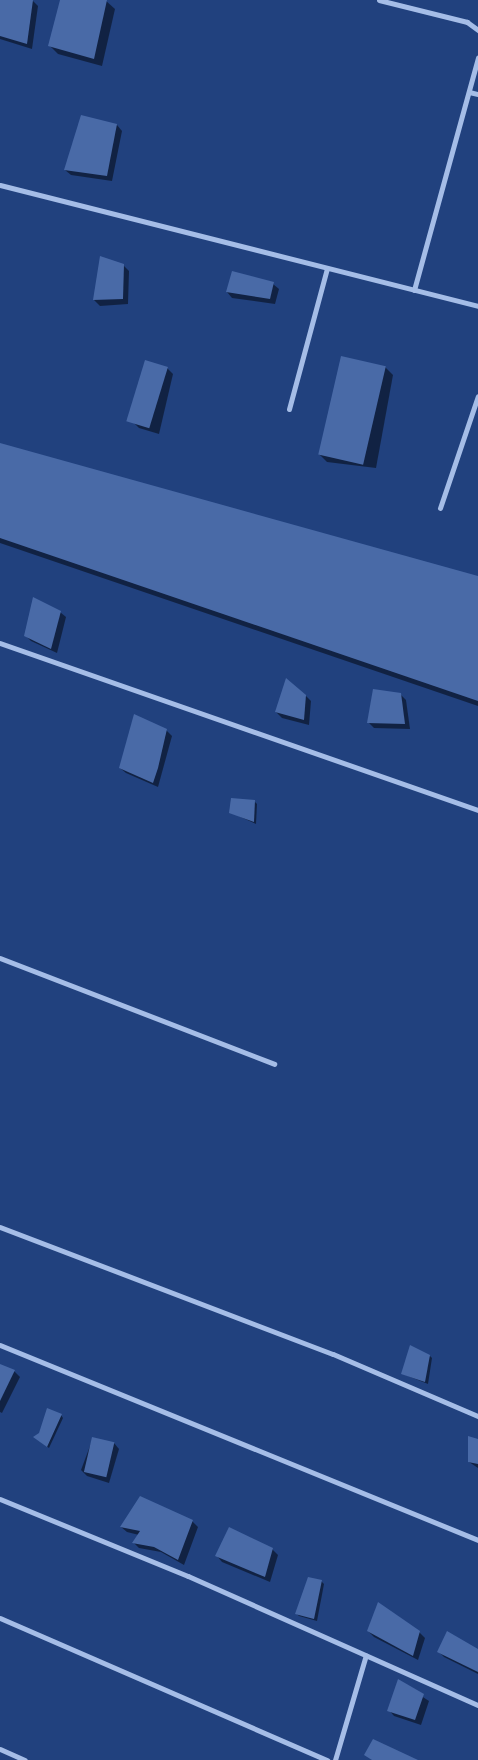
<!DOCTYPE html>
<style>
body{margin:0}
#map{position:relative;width:478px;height:1760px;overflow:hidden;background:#21417e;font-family:"Golos Text",sans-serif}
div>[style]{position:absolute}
.shadow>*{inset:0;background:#0007}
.building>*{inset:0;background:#496aa7;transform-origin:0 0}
.street>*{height:5px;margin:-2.5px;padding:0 2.5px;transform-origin:2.5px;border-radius:2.5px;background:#a5bde7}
span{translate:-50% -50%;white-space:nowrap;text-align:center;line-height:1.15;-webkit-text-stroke:4px #21417e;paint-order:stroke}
</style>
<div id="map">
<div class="shadow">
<div style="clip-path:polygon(1px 0,32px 0,38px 6px,32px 49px,0 39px)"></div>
<div style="clip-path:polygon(61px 0,105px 0,115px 9px,102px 66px,58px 54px,50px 46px)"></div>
<div style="clip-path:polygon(117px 125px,122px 131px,112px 181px,71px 175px,65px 170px)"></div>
<div style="clip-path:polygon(101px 257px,123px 265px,129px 271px,128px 304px,100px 306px,94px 300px)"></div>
<div style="clip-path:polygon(273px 284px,279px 289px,275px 304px,232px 298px,227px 292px)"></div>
<div style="clip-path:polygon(385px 367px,393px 375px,376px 468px,327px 462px,319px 454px)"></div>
<div style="clip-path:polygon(167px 368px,173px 374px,159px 434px,139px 428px,133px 422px)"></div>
<div style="clip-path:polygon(0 444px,478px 578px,478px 706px,0 543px)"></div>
<div style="clip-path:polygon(60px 612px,66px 617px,57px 653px,31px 641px,25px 635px)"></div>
<div style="clip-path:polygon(400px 694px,406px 700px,410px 729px,374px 728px,368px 722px)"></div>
<div style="clip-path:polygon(306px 696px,311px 701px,309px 725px,282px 718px,276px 712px)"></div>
<div style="clip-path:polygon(166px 730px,172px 736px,158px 787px,126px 773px,120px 768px)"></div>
<div style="clip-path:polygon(254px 801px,257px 804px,256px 824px,230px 812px)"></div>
<div style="clip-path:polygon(430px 1356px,432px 1358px,428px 1384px,403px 1374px)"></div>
<div style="clip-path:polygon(0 1366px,14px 1371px,20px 1377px,2px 1413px,0 1412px)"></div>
<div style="clip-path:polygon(61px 1415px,63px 1418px,49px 1448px,37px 1439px,40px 1434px)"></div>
<div style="clip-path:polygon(93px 1438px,114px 1443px,119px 1449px,109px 1483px,87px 1476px,81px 1470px)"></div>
<div style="clip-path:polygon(478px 1440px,478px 1468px,469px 1462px)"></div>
<div style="clip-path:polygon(192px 1521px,198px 1527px,184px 1565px,161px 1552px,139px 1548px,134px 1543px,139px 1535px,127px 1532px,121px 1527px)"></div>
<div style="clip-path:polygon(272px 1549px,278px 1555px,270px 1582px,222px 1562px,217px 1556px)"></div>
<div style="clip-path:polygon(321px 1581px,324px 1584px,317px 1621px,299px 1616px,296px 1613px)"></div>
<div style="clip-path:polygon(368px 1631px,419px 1632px,425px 1638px,418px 1660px,374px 1637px)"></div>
<div style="clip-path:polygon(478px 1650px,478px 1674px,444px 1657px,439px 1652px)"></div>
<div style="clip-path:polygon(398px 1681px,429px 1701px,421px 1725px,394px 1716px,389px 1710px)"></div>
</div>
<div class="building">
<div style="clip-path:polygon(0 0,33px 0,27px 44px,0 36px)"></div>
<div style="clip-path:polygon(60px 0,107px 0,94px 59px,48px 46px)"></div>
<div style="clip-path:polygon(81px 115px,117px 124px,107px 176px,64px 170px)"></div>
<div style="clip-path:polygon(100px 256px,124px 264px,123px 299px,93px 300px)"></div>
<div style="clip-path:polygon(232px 271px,274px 282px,270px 299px,226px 292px)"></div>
<div style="left:341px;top:356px;width:46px;height:101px;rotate:13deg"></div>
<div style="left:145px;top:360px;width:24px;height:64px;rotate:17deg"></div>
<div style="clip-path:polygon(0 443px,478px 576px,478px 701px,0 538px)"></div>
<div style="clip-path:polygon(33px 597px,61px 611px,51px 649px,24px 636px)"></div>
<div style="clip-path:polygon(286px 678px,306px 695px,304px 720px,275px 712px)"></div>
<div style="clip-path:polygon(373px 689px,401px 693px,405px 724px,367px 723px)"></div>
<div style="clip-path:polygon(134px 714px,167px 729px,158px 768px,153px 783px,119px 768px)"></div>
<div style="clip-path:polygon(231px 798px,255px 800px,254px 822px,229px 813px)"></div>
<div style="clip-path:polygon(410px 1345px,430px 1355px,425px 1382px,401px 1374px)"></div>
<div style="clip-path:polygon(0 1364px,15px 1370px,0 1401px)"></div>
<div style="clip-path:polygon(47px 1408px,62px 1414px,47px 1447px,33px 1437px,39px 1433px)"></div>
<div style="clip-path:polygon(468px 1436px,478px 1439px,478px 1464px,468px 1462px)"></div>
<div style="left:92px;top:1437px;width:23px;height:36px;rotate:13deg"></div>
<div style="clip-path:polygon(140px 1496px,193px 1520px,178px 1560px,154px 1547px,132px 1543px,140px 1531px,120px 1527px)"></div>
<div style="clip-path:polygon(229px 1527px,273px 1548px,265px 1577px,215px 1556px)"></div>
<div style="clip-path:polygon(308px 1577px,322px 1580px,314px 1619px,295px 1614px)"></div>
<div style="clip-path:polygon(378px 1602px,420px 1631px,413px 1656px,367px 1631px)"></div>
<div style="clip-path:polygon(447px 1631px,478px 1649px,478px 1672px,437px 1652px)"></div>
<div style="clip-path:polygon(398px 1679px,424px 1694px,415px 1720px,387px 1711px)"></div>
<div style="clip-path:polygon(373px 1739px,418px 1760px,372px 1760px,364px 1755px)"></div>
</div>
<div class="street">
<div style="left:379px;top:0;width:91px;rotate:14deg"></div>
<div style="left:467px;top:22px;width:14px;rotate:36deg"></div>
<div style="left:469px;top:92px;width:9px;rotate:13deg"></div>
<div style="left:0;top:185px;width:493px;rotate:14.2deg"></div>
<div style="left:414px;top:290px;width:241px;rotate:-74.6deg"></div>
<div style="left:289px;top:409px;width:146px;rotate:-74.9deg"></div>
<div style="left:440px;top:508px;width:118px;rotate:-71.3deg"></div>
<div style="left:0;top:643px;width:506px;rotate:19.26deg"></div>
<div style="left:0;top:958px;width:294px;rotate:21.1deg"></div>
<div style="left:0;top:1227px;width:356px;rotate:20.9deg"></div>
<div style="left:333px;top:1354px;width:158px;rotate:23.2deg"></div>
<div style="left:0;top:1345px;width:516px;rotate:22.19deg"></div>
<div style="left:0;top:1499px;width:203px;rotate:22.3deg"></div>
<div style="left:188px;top:1576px;width:317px;rotate:24deg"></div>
<div style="left:0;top:1618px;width:357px;rotate:23.5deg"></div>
<div style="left:0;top:1749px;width:27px;rotate:24deg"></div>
<div style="left:335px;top:1760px;width:109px;rotate:-73.6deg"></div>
</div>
</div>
